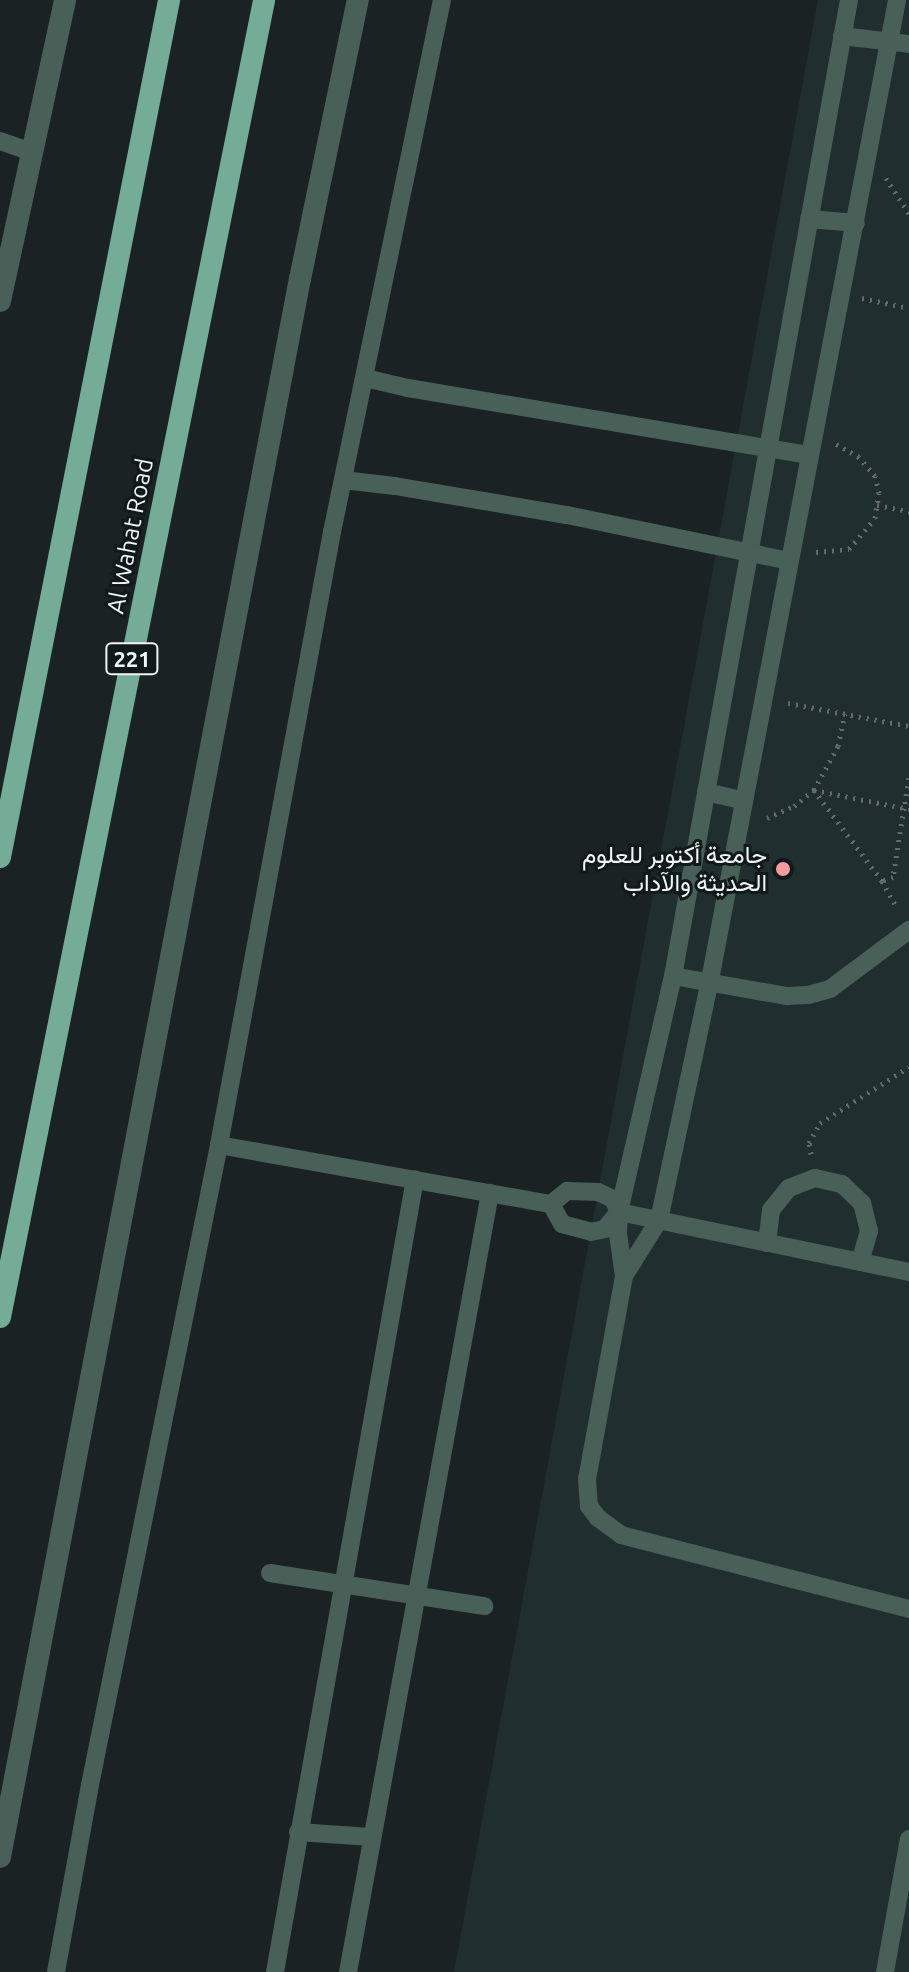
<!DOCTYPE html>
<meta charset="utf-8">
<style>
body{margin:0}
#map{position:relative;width:909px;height:1972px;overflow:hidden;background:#1b2223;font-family:Ubuntu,Vazirmatn,sans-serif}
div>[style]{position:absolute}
.built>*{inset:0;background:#202e30}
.path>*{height:5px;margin-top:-2.5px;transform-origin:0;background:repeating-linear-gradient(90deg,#656b6c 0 2px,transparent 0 8px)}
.service>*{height:18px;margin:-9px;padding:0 9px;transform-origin:9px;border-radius:9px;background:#486057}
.tertiary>*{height:22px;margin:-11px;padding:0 11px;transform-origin:11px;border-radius:11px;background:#486057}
.trunk>*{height:22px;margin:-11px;padding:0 11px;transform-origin:11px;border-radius:11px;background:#74ac98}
.dots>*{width:22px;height:22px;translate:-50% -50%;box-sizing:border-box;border:4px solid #121919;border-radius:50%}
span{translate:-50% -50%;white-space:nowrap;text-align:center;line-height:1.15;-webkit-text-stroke:6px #121919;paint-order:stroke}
.shield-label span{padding:2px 6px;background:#121919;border:2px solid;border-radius:6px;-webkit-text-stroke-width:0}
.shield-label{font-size:22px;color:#f1f5f6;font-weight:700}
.street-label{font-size:24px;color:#f1f5f6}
.poi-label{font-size:24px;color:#f1f5f6}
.right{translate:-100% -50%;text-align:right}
</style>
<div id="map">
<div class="built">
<div style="clip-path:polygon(818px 0,909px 0,909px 1972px,454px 1972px)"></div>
</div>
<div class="path">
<div style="left:886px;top:178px;width:43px;rotate:57.4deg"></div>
<div style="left:862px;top:298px;width:48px;rotate:12deg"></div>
<div style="left:877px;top:505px;width:33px;rotate:11deg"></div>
<div style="left:816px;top:552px;width:33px;rotate:-5deg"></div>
<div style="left:849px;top:549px;width:40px;rotate:-50deg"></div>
<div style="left:875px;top:518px;width:25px;rotate:-81deg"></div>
<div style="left:879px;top:493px;width:17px;rotate:-103deg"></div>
<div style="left:875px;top:476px;width:25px;rotate:-130deg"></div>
<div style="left:859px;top:457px;width:28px;rotate:-150deg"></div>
<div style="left:788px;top:703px;width:123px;rotate:10.8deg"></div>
<div style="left:909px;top:778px;width:30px;rotate:99deg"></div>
<div style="left:904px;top:808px;width:70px;rotate:99.1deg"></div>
<div style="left:893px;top:877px;width:12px;rotate:160deg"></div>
<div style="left:882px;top:881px;width:114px;rotate:-126.8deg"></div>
<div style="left:814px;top:790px;width:97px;rotate:11.3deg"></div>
<div style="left:767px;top:818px;width:30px;rotate:-24deg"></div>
<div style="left:794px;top:806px;width:26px;rotate:-39deg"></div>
<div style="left:814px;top:790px;width:50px;rotate:-61.4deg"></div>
<div style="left:838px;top:746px;width:33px;rotate:-78deg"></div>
<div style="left:882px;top:881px;width:31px;rotate:61deg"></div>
<div style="left:811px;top:1154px;width:11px;rotate:-100deg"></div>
<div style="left:809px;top:1143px;width:23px;rotate:-61deg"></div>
<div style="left:820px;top:1123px;width:105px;rotate:-32.2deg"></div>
</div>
<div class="service">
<div style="left:849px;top:0;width:992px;rotate:100.22deg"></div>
<div style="left:673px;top:976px;width:242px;rotate:102.9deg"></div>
<div style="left:619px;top:1212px;width:22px;rotate:93deg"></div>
<div style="left:618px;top:1234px;width:42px;rotate:81.9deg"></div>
<div style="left:624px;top:1276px;width:206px;rotate:100.3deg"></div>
<div style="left:587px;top:1479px;width:27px;rotate:86deg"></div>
<div style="left:589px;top:1506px;width:15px;rotate:53deg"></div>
<div style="left:598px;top:1518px;width:29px;rotate:36deg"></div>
<div style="left:621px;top:1535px;width:297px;rotate:14.4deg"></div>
<div style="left:842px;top:36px;width:67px;rotate:6.8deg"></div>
<div style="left:0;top:141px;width:36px;rotate:19deg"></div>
<div style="left:809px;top:219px;width:47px;rotate:4.9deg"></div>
<div style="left:365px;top:378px;width:44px;rotate:13.1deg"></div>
<div style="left:408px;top:388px;width:405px;rotate:9.5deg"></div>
<div style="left:343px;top:480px;width:52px;rotate:6.6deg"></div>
<div style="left:395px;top:486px;width:174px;rotate:9.6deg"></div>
<div style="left:567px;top:515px;width:227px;rotate:11.7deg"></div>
<div style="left:706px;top:792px;width:39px;rotate:13deg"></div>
<div style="left:673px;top:976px;width:116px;rotate:10deg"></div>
<div style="left:787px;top:996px;width:21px;rotate:-3deg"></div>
<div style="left:808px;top:995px;width:23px;rotate:-15deg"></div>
<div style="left:830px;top:989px;width:99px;rotate:-36.8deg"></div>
<div style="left:219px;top:1145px;width:337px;rotate:10.1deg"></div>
<div style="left:551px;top:1204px;width:23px;rotate:61deg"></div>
<div style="left:562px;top:1224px;width:30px;rotate:15deg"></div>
<div style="left:591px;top:1232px;width:14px;rotate:-12deg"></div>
<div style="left:605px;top:1229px;width:22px;rotate:-51deg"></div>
<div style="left:551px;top:1204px;width:21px;rotate:-39deg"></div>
<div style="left:567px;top:1191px;width:31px;rotate:2deg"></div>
<div style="left:598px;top:1192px;width:17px;rotate:25deg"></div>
<div style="left:613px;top:1199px;width:14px;rotate:65deg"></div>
<div style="left:619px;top:1212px;width:296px;rotate:11.7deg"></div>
<div style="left:767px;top:1243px;width:33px;rotate:-83deg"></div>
<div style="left:771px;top:1210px;width:28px;rotate:-51deg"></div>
<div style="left:789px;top:1188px;width:28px;rotate:-21deg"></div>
<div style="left:815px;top:1178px;width:28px;rotate:13deg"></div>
<div style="left:842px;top:1184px;width:28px;rotate:44deg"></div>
<div style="left:862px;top:1203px;width:29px;rotate:76deg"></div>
<div style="left:869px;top:1231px;width:32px;rotate:106deg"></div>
<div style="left:624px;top:1276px;width:66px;rotate:-58deg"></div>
<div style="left:659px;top:1220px;width:240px;rotate:-78deg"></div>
<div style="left:709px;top:985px;width:1003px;rotate:-79.19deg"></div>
<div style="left:270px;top:1573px;width:217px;rotate:8.8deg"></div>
<div style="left:298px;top:1832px;width:73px;rotate:3.9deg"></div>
<div style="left:56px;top:1972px;width:190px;rotate:-79.7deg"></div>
<div style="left:90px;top:1785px;width:653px;rotate:-78.6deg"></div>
<div style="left:219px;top:1145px;width:623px;rotate:-79.56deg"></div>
<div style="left:332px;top:532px;width:543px;rotate:-78.32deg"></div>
<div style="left:275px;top:1972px;width:805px;rotate:-79.99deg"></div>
<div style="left:348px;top:1972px;width:792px;rotate:-79.67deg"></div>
<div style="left:885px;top:1972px;width:135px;rotate:-79.8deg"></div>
</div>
<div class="tertiary">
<div style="left:0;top:301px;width:308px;rotate:-77.8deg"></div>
<div style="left:0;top:1857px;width:1606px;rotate:-79.24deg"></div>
<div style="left:300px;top:279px;width:285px;rotate:-78.3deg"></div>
</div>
<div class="trunk">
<div style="left:0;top:857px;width:874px;rotate:-78.84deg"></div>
<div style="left:0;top:1317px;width:1343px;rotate:-78.66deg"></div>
</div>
<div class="dots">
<div style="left:783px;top:869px;background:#f49b9f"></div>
</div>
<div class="shield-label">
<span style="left:132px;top:659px">221</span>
</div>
<div class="street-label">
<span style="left:130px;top:536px;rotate:-79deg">Al Wahat Road</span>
</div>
<div class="poi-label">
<span class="right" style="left:767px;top:869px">جامعة أكتوبر للعلوم<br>الحديثة والآداب</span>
</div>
</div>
